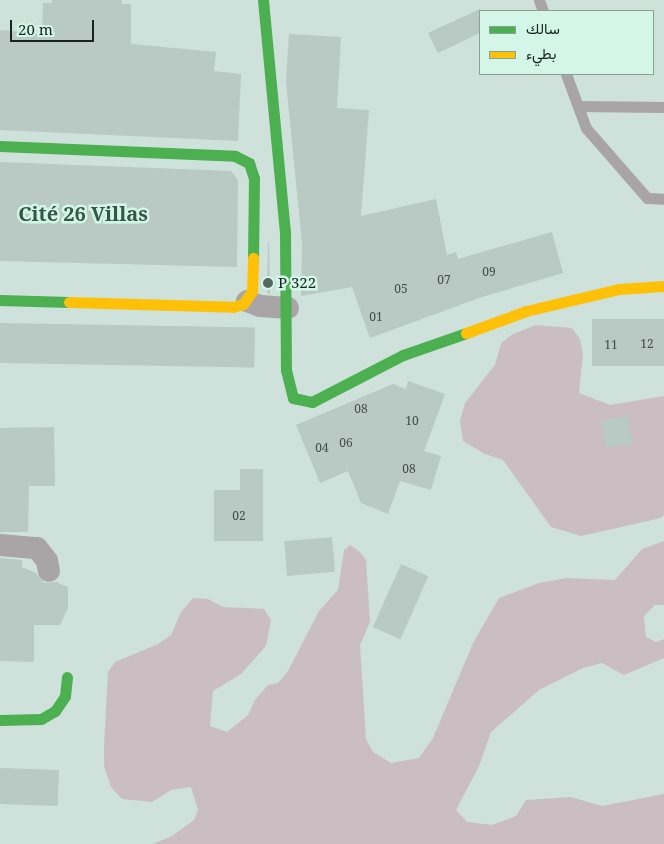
<!DOCTYPE html>
<meta charset="utf-8">
<style>
body{margin:0}
#map{position:relative;width:664px;height:844px;overflow:hidden;background:#cee1da;font-family:"Noto Serif",Vazirmatn,serif}
div>[style]{position:absolute}
.green>*{inset:0;background:#cbbec3}
.building>*{inset:0;background:#b9c9c3;transform-origin:0 0}
.lane>*{height:11px;margin:-5.5px;padding:0 5.5px;transform-origin:5.5px;border-radius:5.5px;background:#a9a4a6}
.street>*{height:22px;margin:-11px;padding:0 11px;transform-origin:11px;border-radius:11px;background:#a9a4a6}
.fast>*{height:11px;margin:-5.5px;padding:0 5.5px;transform-origin:5.5px;border-radius:5.5px;background:#4caf50}
.slow>*{height:11px;margin:-5.5px;padding:0 5.5px;transform-origin:5.5px;border-radius:5.5px;background:#ffc107}
.dots>*{width:14px;height:14px;translate:-50% -50%;box-sizing:border-box;border:2px solid #d3f6e9;border-radius:50%}
span{translate:-50% -50%;white-space:nowrap;text-align:center;line-height:1.15;-webkit-text-stroke:5px #d3f6e9;paint-order:stroke}
.number-label{font-size:12px;color:#404e49}
.number-label span{-webkit-text-stroke-width:0}
.poi-label{font-size:15px;color:#17241f}
.left{translate:0 -50%;text-align:left}
.district-label{font-size:20px;color:#37564b;font-weight:700}
.legend{position:absolute;left:479px;top:10px;width:175px;height:65px;box-sizing:border-box;background:#d3f6e9;border:1px solid #88a298;margin:0;padding:6px 9px;list-style:none;font-size:15px;color:#17241f}
.legend li{display:flex;align-items:center;gap:10px;height:25px}
.legend b{width:25px;border:1px solid #88a298}
.scale{position:absolute;left:10px;top:20px;width:84px;height:22px;box-sizing:border-box;border:2px solid #17241f;border-top:0;padding-left:6px;font-size:15px;line-height:18px;white-space:nowrap;color:#17241f;-webkit-text-stroke:4px #d3f6e9;paint-order:stroke}
</style>
<div id="map">
<div class="green">
<div style="clip-path:polygon(536px 325px,572px 328px,580px 339px,583px 354px,579px 393px,610px 405px,664px 396px,664px 515px,661px 518px,581px 536px,551px 527px,503px 460px,485px 454px,463px 441px,460px 421px,465px 403px,495px 365px,501px 343px,513px 334px)"></div>
<div style="clip-path:polygon(664px 541px,664px 605px,655px 605px,644px 616px,646px 637px,656px 642px,664px 639px,664px 658px,624px 675px,602px 663px,583px 668px,539px 690px,491px 732px,479px 766px,456px 810px,467px 822px,492px 825px,516px 816px,526px 800px,571px 797px,602px 806px,664px 794px,664px 844px,153px 844px,172px 836px,194px 820px,198px 810px,191px 787px,171px 790px,152px 802px,122px 799px,111px 787px,104px 766px,104px 746px,108px 672px,115px 662px,158px 644px,171px 635px,181px 612px,193px 598px,208px 599px,223px 607px,264px 609px,271px 620px,266px 646px,241px 674px,213px 691px,210px 726px,227px 732px,248px 715px,255px 700px,268px 685px,278px 683px,288px 671px,319px 611px,338px 590px,344px 550px,350px 545px,360px 552px,366px 560px,370px 622px,360px 645px,366px 739px,373px 752px,391px 763px,419px 758px,433px 738px,473px 643px,499px 598px,539px 583px,567px 578px,615px 580px,642px 549px)"></div>
</div>
<div class="building">
<div style="clip-path:polygon(52px 0,122px 0,122px 4px,131px 4px,131px 44px,216px 52px,214px 71px,241px 74px,238px 141px,0 130px,0 30px,42px 34px,43px 3px,52px 3px)"></div>
<div style="clip-path:polygon(480px 9px,480px 33px,438px 53px,428px 33px)"></div>
<div style="clip-path:polygon(289px 34px,341px 37px,337px 108px,369px 110px,361px 216px,436px 199px,447px 255px,456px 252px,458px 259px,552px 232px,563px 273px,479px 298px,370px 338px,352px 287px,301px 296px,302px 243px,286px 82px)"></div>
<div style="clip-path:polygon(0 162px,231px 171px,238px 180px,237px 267px,0 261px)"></div>
<div style="clip-path:polygon(268px 243px,269px 243px,270px 294px,267px 293px)"></div>
<div style="left:664px;top:319px;width:47px;height:72px;rotate:90deg"></div>
<div style="left:0;top:323px;width:255px;height:40px;rotate:1deg"></div>
<div style="clip-path:polygon(408px 381px,445px 394px,424px 451px,441px 456px,431px 490px,400px 481px,388px 514px,361px 503px,348px 471px,320px 483px,296px 425px,393px 384px,406px 389px)"></div>
<div style="left:628px;top:416px;width:28px;height:28px;rotate:80deg"></div>
<div style="clip-path:polygon(54px 427px,55px 486px,29px 486px,28px 532px,0 532px,0 428px)"></div>
<div style="clip-path:polygon(240px 469px,263px 469px,263px 541px,214px 541px,214px 490px,240px 490px)"></div>
<div style="left:332px;top:537px;width:35px;height:48px;rotate:85deg"></div>
<div style="clip-path:polygon(0 558px,22px 560px,22px 567px,36px 573px,44px 583px,56px 582px,68px 587px,68px 608px,60px 625px,34px 625px,34px 662px,0 661px)"></div>
<div style="left:401px;top:564px;width:30px;height:69px;rotate:24deg"></div>
<div style="left:0;top:768px;width:59px;height:36px;rotate:2deg"></div>
</div>
<div class="lane">
<div style="left:539px;top:0;width:12px;rotate:70deg"></div>
<div style="left:566px;top:74px;width:58px;rotate:69.7deg"></div>
<div style="left:586px;top:128px;width:93px;rotate:48.9deg"></div>
<div style="left:647px;top:198px;width:17px;rotate:3deg"></div>
<div style="left:578px;top:106px;width:86px;rotate:0.7deg"></div>
</div>
<div class="street">
<div style="left:247px;top:301px;width:14px;rotate:21deg"></div>
<div style="left:260px;top:306px;width:28px;rotate:4deg"></div>
<div style="left:0;top:545px;width:37px;rotate:5deg"></div>
<div style="left:37px;top:548px;width:16px;rotate:52deg"></div>
<div style="left:47px;top:561px;width:10px;rotate:79deg"></div>
</div>
<div class="fast">
<div style="left:263px;top:0;width:233px;rotate:84.6deg"></div>
<div style="left:285px;top:232px;width:138px;rotate:89.6deg"></div>
<div style="left:286px;top:370px;width:29px;rotate:76deg"></div>
<div style="left:293px;top:398px;width:19px;rotate:12deg"></div>
<div style="left:312px;top:402px;width:102px;rotate:-27.3deg"></div>
<div style="left:403px;top:355px;width:67px;rotate:-19.2deg"></div>
<div style="left:0;top:146px;width:235px;rotate:2.4deg"></div>
<div style="left:235px;top:156px;width:16px;rotate:27deg"></div>
<div style="left:249px;top:163px;width:16px;rotate:72deg"></div>
<div style="left:254px;top:178px;width:80px;rotate:90.7deg"></div>
<div style="left:0;top:300px;width:69px;rotate:1.7deg"></div>
<div style="left:0;top:720px;width:41px;rotate:-1.4deg"></div>
<div style="left:41px;top:719px;width:16px;rotate:-30deg"></div>
<div style="left:55px;top:711px;width:18px;rotate:-56deg"></div>
<div style="left:65px;top:696px;width:19px;rotate:-84deg"></div>
</div>
<div class="slow">
<div style="left:69px;top:302px;width:164px;rotate:1.7deg"></div>
<div style="left:233px;top:307px;width:10px;rotate:-17deg"></div>
<div style="left:243px;top:304px;width:16px;rotate:-55deg"></div>
<div style="left:252px;top:291px;width:33px;rotate:-88deg"></div>
<div style="left:466px;top:333px;width:64px;rotate:-20.1deg"></div>
<div style="left:526px;top:311px;width:96px;rotate:-13.3deg"></div>
<div style="left:619px;top:289px;width:45px;rotate:-3.8deg"></div>
</div>
<div class="dots">
<div style="left:268px;top:283px;background:#576660"></div>
</div>
<div class="number-label">
<span style="left:489px;top:272px">09</span>
<span style="left:444px;top:280px">07</span>
<span style="left:401px;top:289px">05</span>
<span style="left:376px;top:317px">01</span>
<span style="left:647px;top:344px">12</span>
<span style="left:611px;top:345px">11</span>
<span style="left:361px;top:409px">08</span>
<span style="left:412px;top:421px">10</span>
<span style="left:346px;top:443px">06</span>
<span style="left:322px;top:448px">04</span>
<span style="left:409px;top:469px">08</span>
<span style="left:239px;top:516px">02</span>
</div>
<div class="poi-label">
<span class="left" style="left:278px;top:283px">P 322</span>
</div>
<div class="district-label">
<span style="left:83px;top:213px">Cité 26 Villas</span>
</div>
<ul class="legend">
<li><b style="height:6px;background:#4caf50"></b>سالك</li>
<li><b style="height:6px;background:#ffc107"></b>بطيء</li>
</ul>
<div class="scale">20 m</div>
</div>
